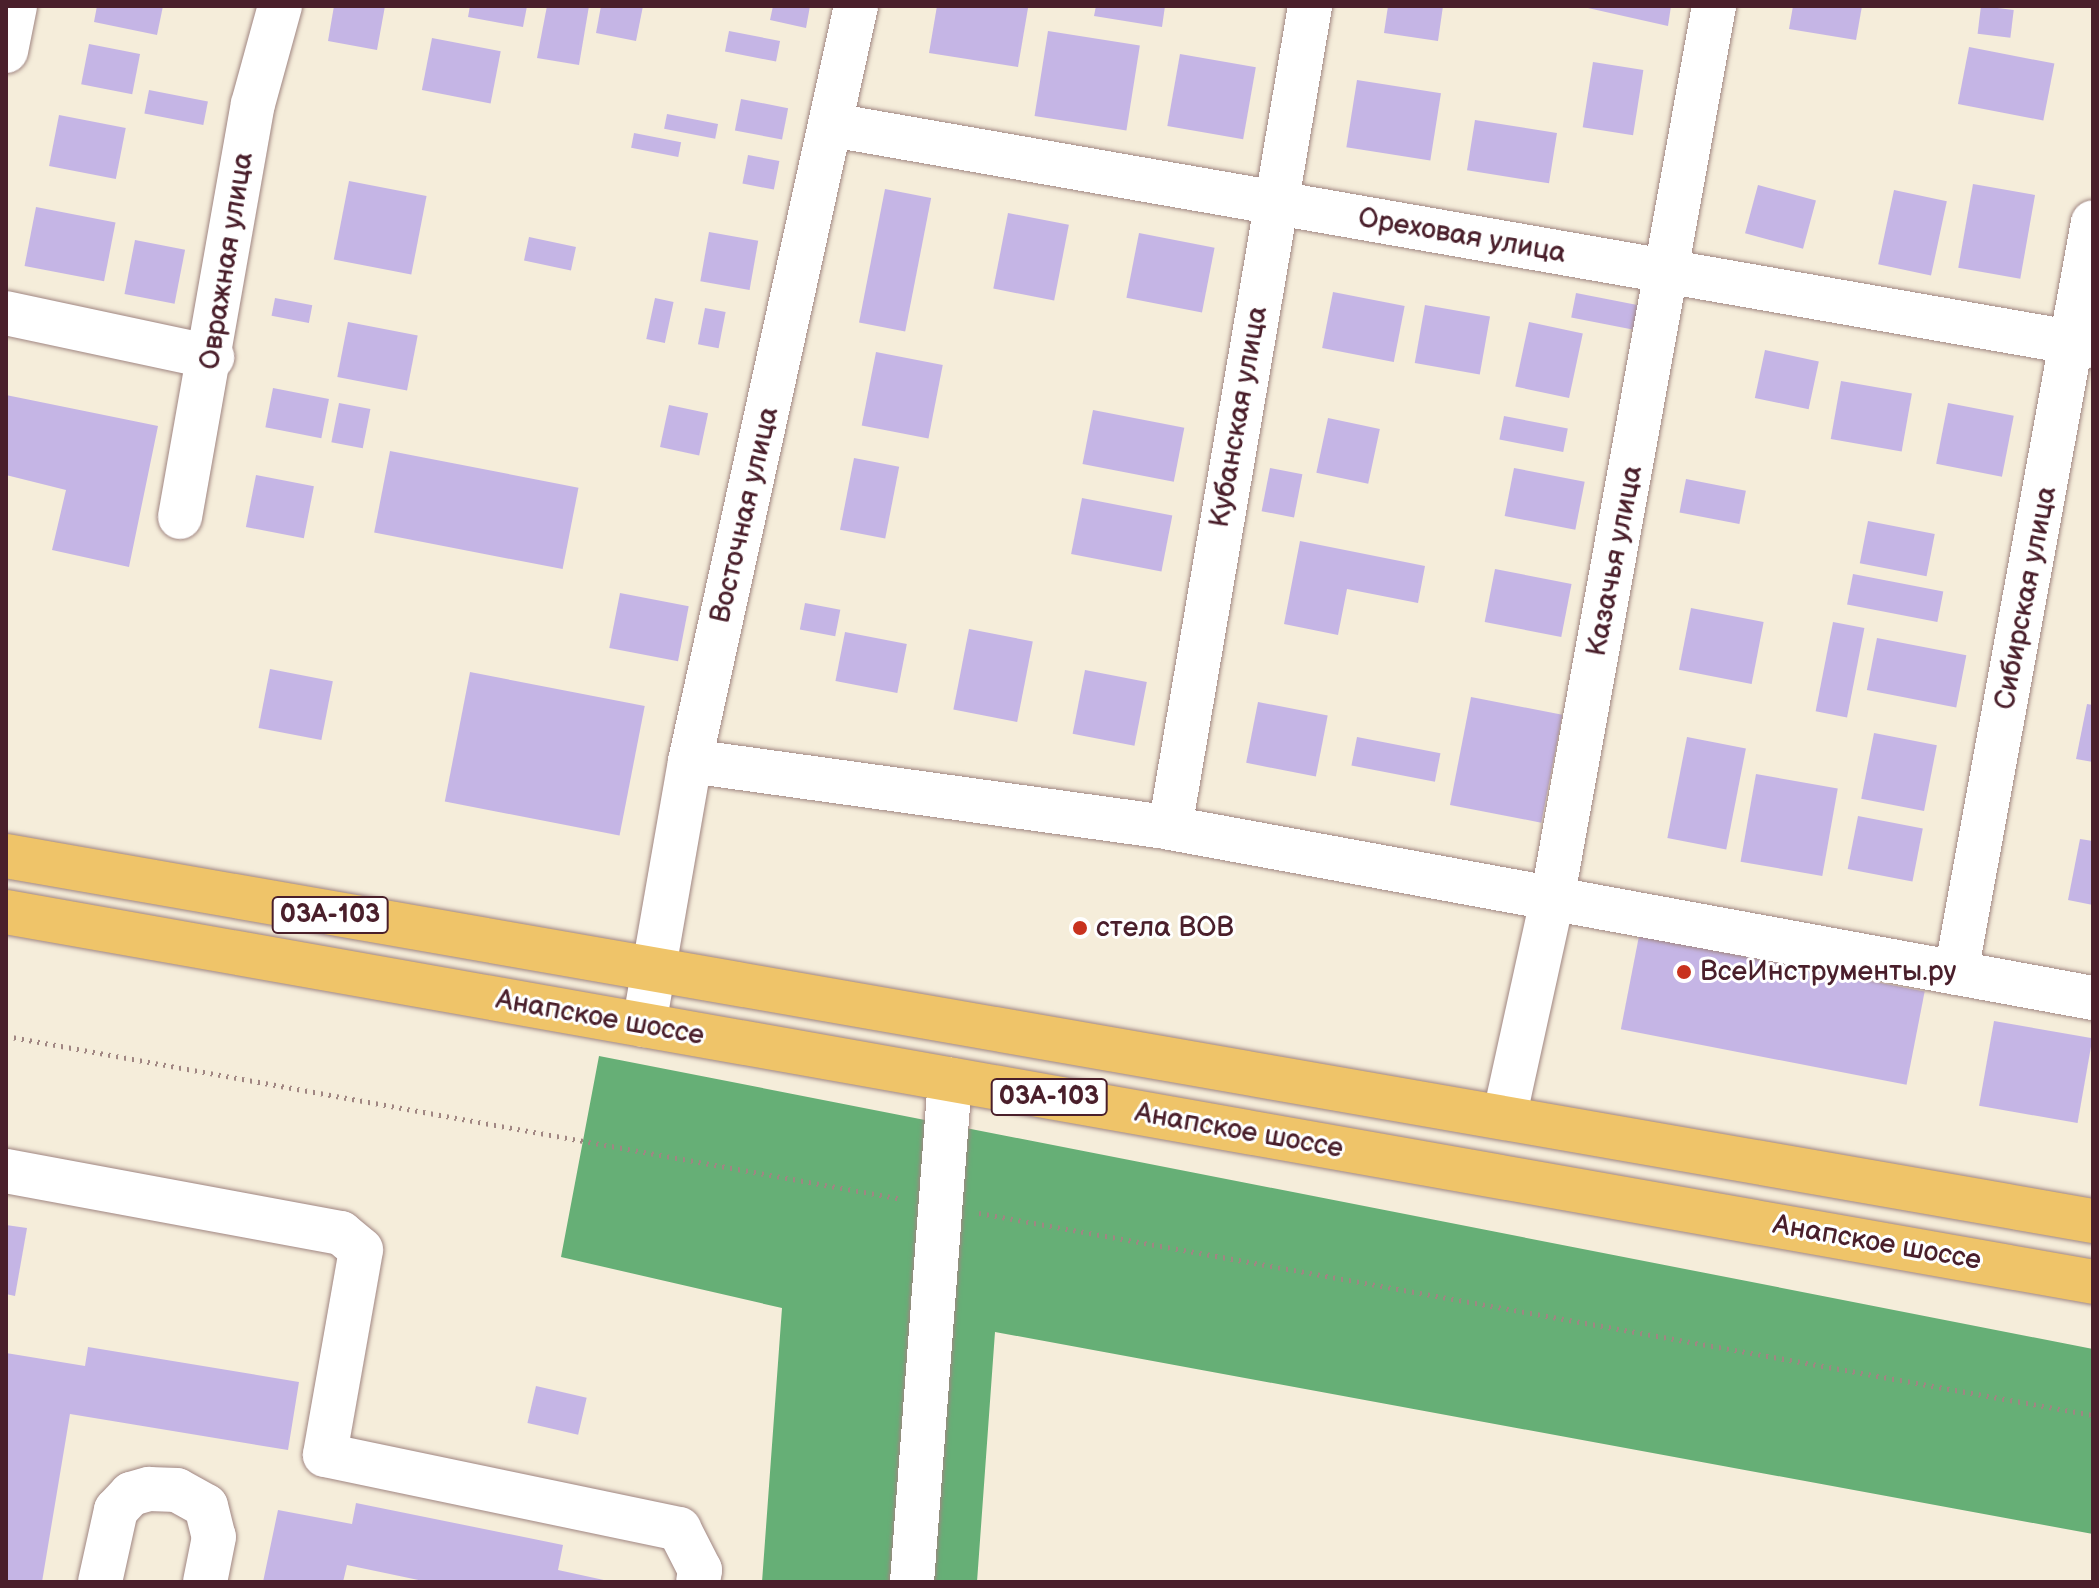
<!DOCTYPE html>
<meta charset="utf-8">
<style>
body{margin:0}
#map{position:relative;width:2099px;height:1588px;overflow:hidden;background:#f5edda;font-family:"Balsamiq Sans",sans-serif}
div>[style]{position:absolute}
.forest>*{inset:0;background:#66af76}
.building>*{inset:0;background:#c5b5e5;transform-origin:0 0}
.path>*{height:5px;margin-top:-2.5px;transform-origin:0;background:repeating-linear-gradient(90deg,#a08682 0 2px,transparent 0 8px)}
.roads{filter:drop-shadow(0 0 2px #a08682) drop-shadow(0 0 2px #a08682)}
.minor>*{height:44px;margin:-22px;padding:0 22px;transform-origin:22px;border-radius:22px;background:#fff}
.major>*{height:44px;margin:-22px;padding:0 22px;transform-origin:22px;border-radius:22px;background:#efc469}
.dots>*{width:22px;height:22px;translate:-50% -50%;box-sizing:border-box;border:4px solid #fff;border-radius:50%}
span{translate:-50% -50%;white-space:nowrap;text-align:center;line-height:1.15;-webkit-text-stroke:6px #fff;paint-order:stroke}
.shield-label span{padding:2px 6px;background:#fff;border:2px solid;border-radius:6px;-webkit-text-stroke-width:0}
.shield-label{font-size:26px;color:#4a1f2b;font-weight:700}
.street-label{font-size:28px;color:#4a1f2b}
.poi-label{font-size:28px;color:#4a1f2b}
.left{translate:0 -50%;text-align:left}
.frame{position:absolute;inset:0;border:8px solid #4a1f2b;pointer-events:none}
</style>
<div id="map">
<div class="forest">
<div style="clip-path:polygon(599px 1056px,2093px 1349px,2093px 1534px,995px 1332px,977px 1582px,762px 1582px,782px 1308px,561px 1257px)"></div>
</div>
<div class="building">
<div style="clip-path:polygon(97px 6px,163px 6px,157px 35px,94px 22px)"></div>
<div style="clip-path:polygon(334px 6px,385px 6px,377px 50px,328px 41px)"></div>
<div style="clip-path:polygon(470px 6px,527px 6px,523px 27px,468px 17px)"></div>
<div style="clip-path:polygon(547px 6px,589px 6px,579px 65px,537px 58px)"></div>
<div style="clip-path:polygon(601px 6px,643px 6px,636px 41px,596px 33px)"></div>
<div style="clip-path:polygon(773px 6px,810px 6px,806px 28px,770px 20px)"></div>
<div style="clip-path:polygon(937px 6px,1028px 8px,1018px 67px,929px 53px)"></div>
<div style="clip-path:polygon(1096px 6px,1165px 6px,1162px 27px,1094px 16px)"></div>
<div style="clip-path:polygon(1388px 6px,1443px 6px,1438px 41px,1384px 33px)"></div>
<div style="clip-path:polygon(1579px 6px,1671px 6px,1668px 26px)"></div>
<div style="clip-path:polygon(1793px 6px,1862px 6px,1856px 40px,1789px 29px)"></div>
<div style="left:1981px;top:6px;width:33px;height:28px;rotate:7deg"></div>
<div style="left:729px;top:31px;width:52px;height:21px;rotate:11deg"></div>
<div style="left:1048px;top:31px;width:93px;height:86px;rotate:9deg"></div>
<div style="left:432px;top:38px;width:70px;height:53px;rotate:11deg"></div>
<div style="left:89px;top:44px;width:52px;height:41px;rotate:11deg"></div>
<div style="left:1969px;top:47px;width:87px;height:58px;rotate:11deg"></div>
<div style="left:1180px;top:54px;width:77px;height:73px;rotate:10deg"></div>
<div style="left:1593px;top:62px;width:51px;height:66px;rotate:9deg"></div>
<div style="left:1357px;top:80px;width:85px;height:68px;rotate:9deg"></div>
<div style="left:149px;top:90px;width:60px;height:24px;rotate:11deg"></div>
<div style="left:741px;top:99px;width:48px;height:32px;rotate:11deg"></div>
<div style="left:667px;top:114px;width:52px;height:15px;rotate:11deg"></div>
<div style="left:59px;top:115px;width:68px;height:52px;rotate:11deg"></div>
<div style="left:1475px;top:120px;width:83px;height:51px;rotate:9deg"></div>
<div style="left:634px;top:133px;width:48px;height:15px;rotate:11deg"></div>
<div style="left:748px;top:155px;width:32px;height:29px;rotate:11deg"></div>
<div style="left:349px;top:181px;width:79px;height:80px;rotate:11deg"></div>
<div style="left:1973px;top:184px;width:63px;height:85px;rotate:10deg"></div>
<div style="left:1758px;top:185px;width:60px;height:50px;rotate:15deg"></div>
<div style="left:885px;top:189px;width:47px;height:136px;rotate:11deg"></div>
<div style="left:1894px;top:190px;width:54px;height:76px;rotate:12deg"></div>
<div style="left:36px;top:207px;width:81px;height:60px;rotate:11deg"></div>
<div style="left:1008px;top:213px;width:62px;height:77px;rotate:11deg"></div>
<div style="left:709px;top:232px;width:50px;height:50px;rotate:10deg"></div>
<div style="left:1139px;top:233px;width:77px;height:66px;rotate:11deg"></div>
<div style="left:529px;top:237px;width:48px;height:24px;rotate:12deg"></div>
<div style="left:135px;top:240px;width:51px;height:55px;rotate:11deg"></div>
<div style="left:1333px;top:292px;width:73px;height:57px;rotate:11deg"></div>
<div style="left:1576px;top:293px;width:65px;height:25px;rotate:11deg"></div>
<div style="left:275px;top:298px;width:38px;height:18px;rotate:11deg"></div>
<div style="left:655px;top:298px;width:19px;height:42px;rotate:12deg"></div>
<div style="left:1425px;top:305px;width:66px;height:59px;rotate:10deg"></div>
<div style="left:705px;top:308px;width:21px;height:37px;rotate:11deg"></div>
<div style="left:348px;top:322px;width:71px;height:56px;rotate:11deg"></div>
<div style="left:1529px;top:322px;width:55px;height:66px;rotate:12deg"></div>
<div style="left:1765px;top:350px;width:55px;height:49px;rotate:12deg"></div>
<div style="left:876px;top:352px;width:68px;height:75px;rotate:11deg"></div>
<div style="left:1841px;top:381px;width:72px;height:59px;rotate:10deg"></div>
<div style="left:273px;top:388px;width:57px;height:40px;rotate:11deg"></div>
<div style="clip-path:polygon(6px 395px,158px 426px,129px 567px,52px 550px,66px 490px,6px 475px)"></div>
<div style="left:339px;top:403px;width:32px;height:40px;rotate:11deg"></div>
<div style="left:1948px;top:403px;width:67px;height:62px;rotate:11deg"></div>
<div style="left:669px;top:405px;width:40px;height:43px;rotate:12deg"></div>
<div style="left:1093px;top:410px;width:93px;height:55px;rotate:11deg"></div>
<div style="left:1504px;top:416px;width:65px;height:24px;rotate:11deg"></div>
<div style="left:1328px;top:418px;width:53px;height:56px;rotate:12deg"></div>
<div style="left:390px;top:451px;width:192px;height:83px;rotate:11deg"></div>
<div style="left:854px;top:458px;width:46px;height:73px;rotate:11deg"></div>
<div style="left:1270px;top:468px;width:33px;height:44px;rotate:11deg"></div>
<div style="left:1514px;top:468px;width:72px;height:49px;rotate:11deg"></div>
<div style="left:256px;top:475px;width:59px;height:53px;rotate:11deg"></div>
<div style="left:1686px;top:479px;width:61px;height:34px;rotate:11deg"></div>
<div style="left:1082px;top:498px;width:92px;height:57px;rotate:11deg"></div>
<div style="left:1868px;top:521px;width:68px;height:43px;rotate:11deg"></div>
<div style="clip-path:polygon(1300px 541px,1425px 566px,1418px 603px,1347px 589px,1338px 635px,1284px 624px)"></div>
<div style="left:1495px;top:569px;width:78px;height:54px;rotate:11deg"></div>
<div style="left:1853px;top:574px;width:92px;height:31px;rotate:11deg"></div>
<div style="left:620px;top:593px;width:70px;height:56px;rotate:11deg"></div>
<div style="left:805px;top:603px;width:36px;height:27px;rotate:11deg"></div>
<div style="left:1691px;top:608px;width:74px;height:63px;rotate:11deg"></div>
<div style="left:1833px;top:622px;width:32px;height:91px;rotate:11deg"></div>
<div style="left:969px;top:629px;width:65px;height:82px;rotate:11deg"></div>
<div style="left:845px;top:632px;width:63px;height:50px;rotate:11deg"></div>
<div style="left:1877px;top:638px;width:91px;height:53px;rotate:11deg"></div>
<div style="left:270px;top:669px;width:64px;height:60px;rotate:11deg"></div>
<div style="left:1085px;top:670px;width:63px;height:65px;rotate:11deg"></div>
<div style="left:470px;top:672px;width:178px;height:132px;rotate:11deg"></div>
<div style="left:1471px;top:697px;width:93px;height:110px;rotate:11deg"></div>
<div style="left:1258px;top:702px;width:71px;height:62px;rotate:11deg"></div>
<div style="clip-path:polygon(2087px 704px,2093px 705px,2093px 762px,2076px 759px)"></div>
<div style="left:1874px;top:733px;width:64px;height:67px;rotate:11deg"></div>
<div style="left:1357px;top:737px;width:85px;height:29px;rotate:11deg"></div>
<div style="left:1687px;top:737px;width:60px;height:103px;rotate:11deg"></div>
<div style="left:1756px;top:774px;width:83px;height:89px;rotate:10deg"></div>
<div style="left:1858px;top:816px;width:66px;height:54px;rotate:11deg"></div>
<div style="clip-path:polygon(2080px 839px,2093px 841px,2093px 905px,2068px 900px)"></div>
<div style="left:1639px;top:936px;width:291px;height:95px;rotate:11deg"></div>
<div style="left:1994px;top:1021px;width:100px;height:86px;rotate:10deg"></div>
<div style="clip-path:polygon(6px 1225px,27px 1228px,15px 1296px,6px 1294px)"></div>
<div style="clip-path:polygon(88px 1347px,299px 1382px,288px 1450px,70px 1414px,42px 1582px,6px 1582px,6px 1353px,85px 1366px)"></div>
<div style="left:536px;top:1386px;width:52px;height:38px;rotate:13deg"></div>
<div style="clip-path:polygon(356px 1503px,563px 1545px,558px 1570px,613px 1582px,428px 1582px,347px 1565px,343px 1582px,263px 1582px,278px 1510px,352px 1524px)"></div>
</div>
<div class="path">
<div style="left:6px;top:1036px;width:911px;rotate:10.31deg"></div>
<div style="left:979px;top:1213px;width:1132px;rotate:10.28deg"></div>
</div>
<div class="roads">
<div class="minor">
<div style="left:6px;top:51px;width:46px;rotate:-78.7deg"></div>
<div style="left:832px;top:125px;width:1280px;rotate:9.94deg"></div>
<div style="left:6px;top:313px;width:211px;rotate:12.1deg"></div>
<div style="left:180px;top:517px;width:419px;rotate:-80deg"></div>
<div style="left:253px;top:104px;width:102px;rotate:-74.6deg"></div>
<div style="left:690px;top:761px;width:485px;rotate:7.9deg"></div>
<div style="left:1170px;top:828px;width:939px;rotate:10.44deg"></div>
<div style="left:1170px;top:828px;width:834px;rotate:-80.33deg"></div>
<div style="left:1956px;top:973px;width:763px;rotate:-79.66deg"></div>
<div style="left:644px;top:1025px;width:268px;rotate:-80.1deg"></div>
<div style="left:690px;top:761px;width:773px;rotate:-77.6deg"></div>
<div style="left:1505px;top:1114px;width:219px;rotate:-77.6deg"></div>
<div style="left:1552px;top:900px;width:909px;rotate:-79.73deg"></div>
<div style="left:6px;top:1171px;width:341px;rotate:10.5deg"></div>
<div style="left:341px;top:1233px;width:26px;rotate:40deg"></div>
<div style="left:361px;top:1250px;width:208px;rotate:100deg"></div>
<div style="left:325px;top:1455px;width:362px;rotate:11.8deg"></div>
<div style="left:679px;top:1529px;width:46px;rotate:62.9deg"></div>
<div style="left:700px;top:1570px;width:12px;rotate:99deg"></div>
<div style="left:100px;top:1582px;width:74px;rotate:-77.5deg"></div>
<div style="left:116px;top:1510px;width:22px;rotate:-47deg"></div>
<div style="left:131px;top:1494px;width:19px;rotate:-16deg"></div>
<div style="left:149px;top:1489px;width:28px;rotate:2deg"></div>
<div style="left:177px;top:1490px;width:33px;rotate:29deg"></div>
<div style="left:206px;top:1506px;width:32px;rotate:76deg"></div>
<div style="left:214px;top:1537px;width:46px;rotate:101.3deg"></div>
<div style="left:912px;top:1582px;width:504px;rotate:-85.68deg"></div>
</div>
<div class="major">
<div style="left:6px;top:856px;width:2119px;rotate:9.92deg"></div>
<div style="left:6px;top:912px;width:2120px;rotate:10.05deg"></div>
</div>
</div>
<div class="dots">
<div style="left:1080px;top:928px;background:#c8321e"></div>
<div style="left:1684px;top:972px;background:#c8321e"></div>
</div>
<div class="shield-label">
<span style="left:330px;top:915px">03А-103</span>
<span style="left:1049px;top:1097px">03А-103</span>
</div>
<div class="street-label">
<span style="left:1462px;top:236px;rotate:10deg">Ореховая улица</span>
<span style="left:227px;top:261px;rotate:-81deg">Овражная улица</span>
<span style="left:1239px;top:417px;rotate:-80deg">Кубанская улица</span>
<span style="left:745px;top:515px;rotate:-77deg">Восточная улица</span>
<span style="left:1615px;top:561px;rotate:-79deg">Казачья улица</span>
<span style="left:2026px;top:598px;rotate:-79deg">Сибирская улица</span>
<span style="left:600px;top:1018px;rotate:10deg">Анапское шоссе</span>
<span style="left:1239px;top:1131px;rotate:10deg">Анапское шоссе</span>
<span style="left:1877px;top:1243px;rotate:10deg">Анапское шоссе</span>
</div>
<div class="poi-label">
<span class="left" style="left:1096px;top:928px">стела ВОВ</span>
<span class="left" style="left:1700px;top:972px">ВсеИнструменты.ру</span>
</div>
<div class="frame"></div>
</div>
